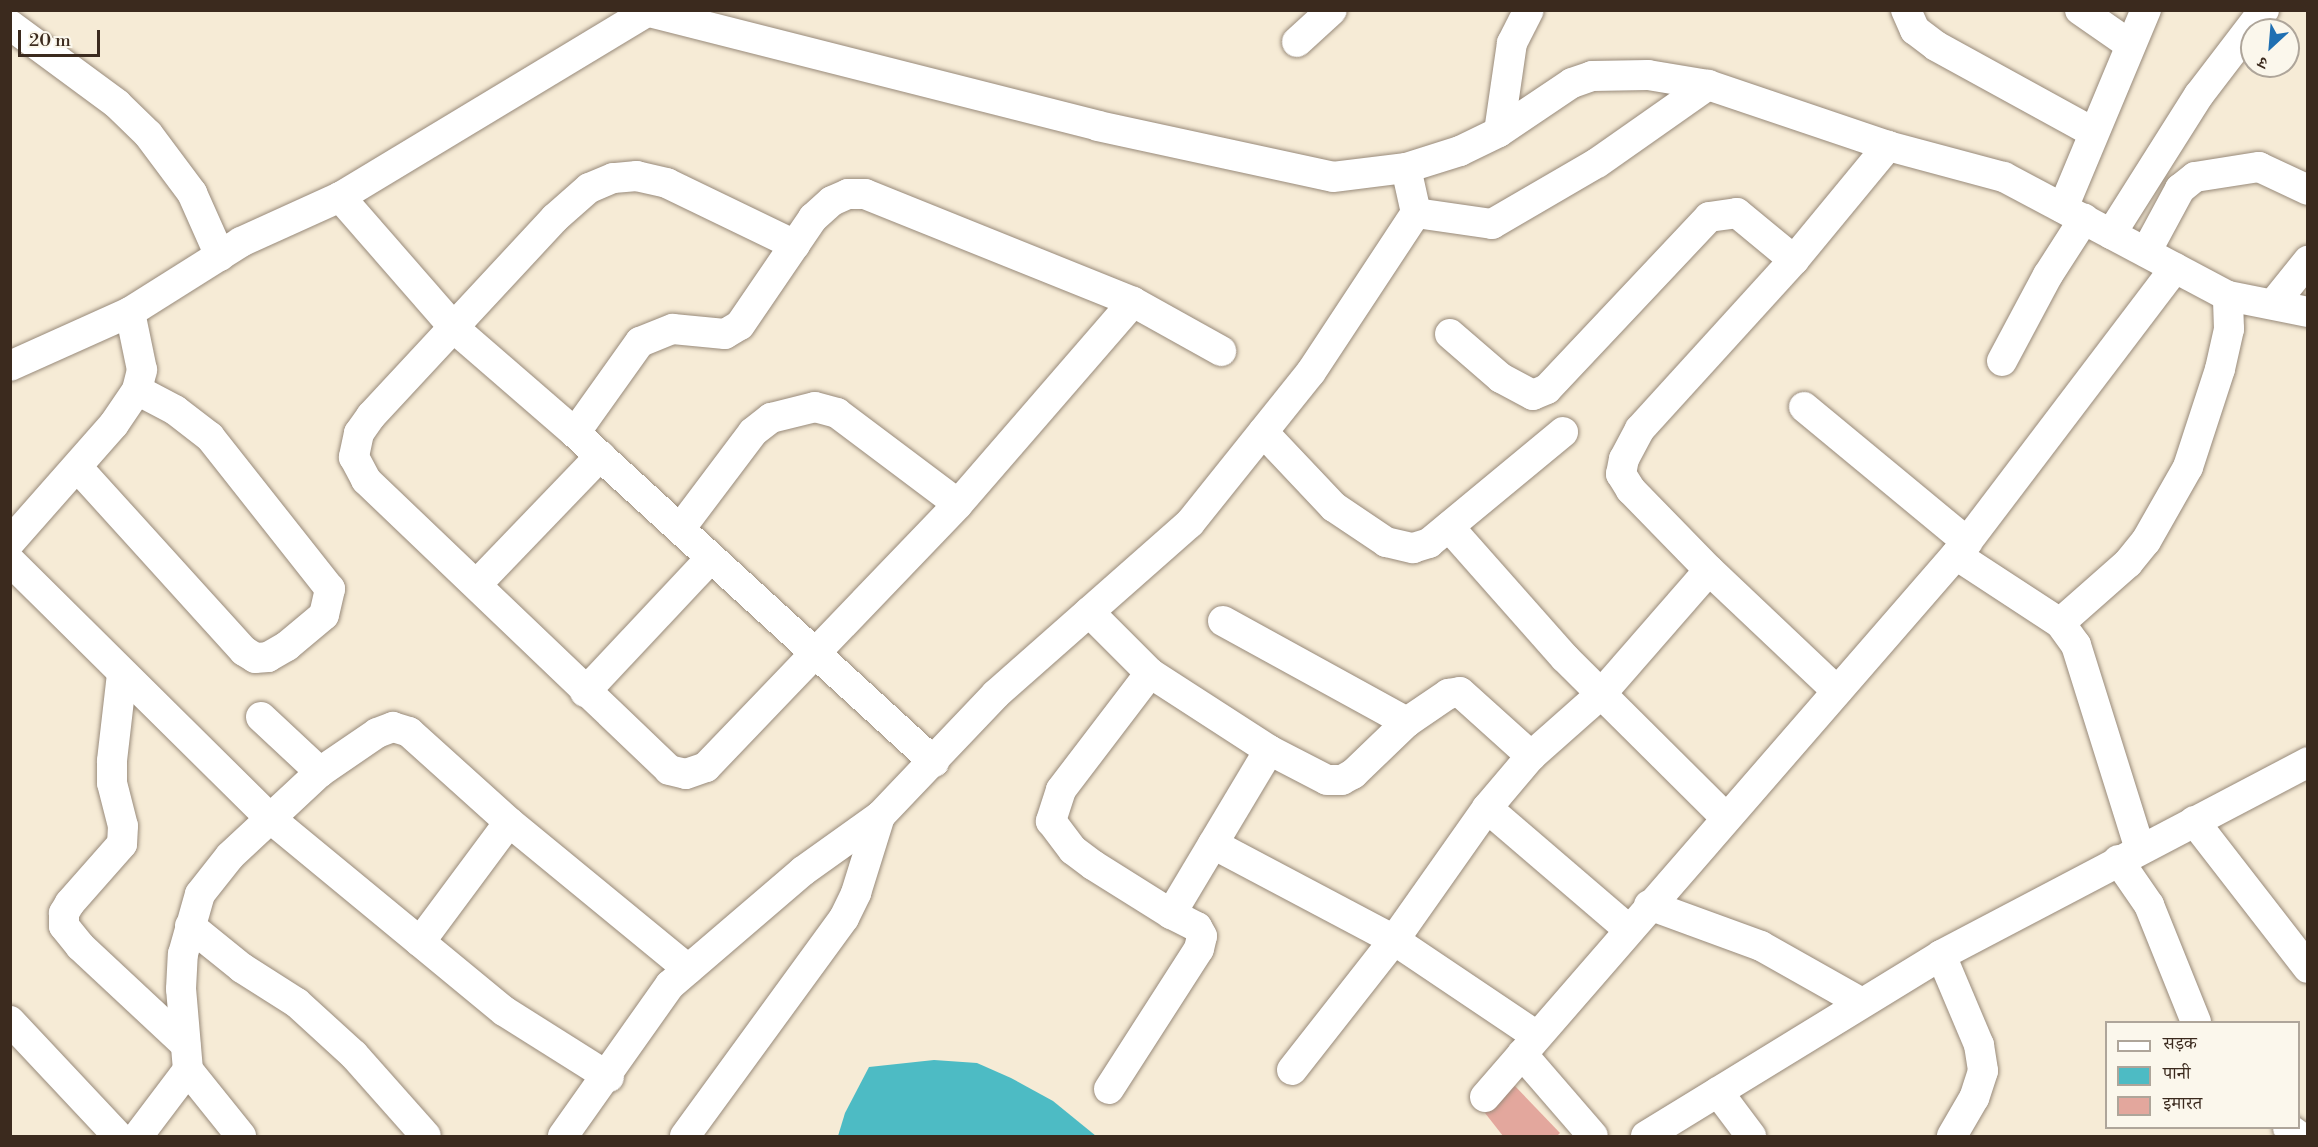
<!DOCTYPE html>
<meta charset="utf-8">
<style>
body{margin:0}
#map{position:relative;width:2318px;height:1147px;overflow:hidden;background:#f6ebd6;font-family:"Libre Bodoni","Noto Serif Devanagari",serif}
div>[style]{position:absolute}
.water>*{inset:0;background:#4dbbc4}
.building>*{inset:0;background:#e3a79d}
.roads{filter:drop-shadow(0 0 2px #988a7a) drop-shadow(0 0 2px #988a7a)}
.minor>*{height:30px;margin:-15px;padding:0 15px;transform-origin:15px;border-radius:15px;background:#fff}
span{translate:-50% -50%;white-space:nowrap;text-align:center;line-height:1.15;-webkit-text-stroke:6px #fbf7ec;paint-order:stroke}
.frame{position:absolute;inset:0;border:12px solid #3b2a1e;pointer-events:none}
.legend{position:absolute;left:2105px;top:1021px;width:195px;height:108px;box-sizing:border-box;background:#fbf7ec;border:2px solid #aea59a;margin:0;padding:8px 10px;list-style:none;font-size:18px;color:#3b2a1e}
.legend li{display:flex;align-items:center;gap:12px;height:30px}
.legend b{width:30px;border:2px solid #aea59a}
.north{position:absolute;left:2240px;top:18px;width:60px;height:60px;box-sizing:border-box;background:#fbf7ec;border:2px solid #aea59a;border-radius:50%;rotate:206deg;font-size:16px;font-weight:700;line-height:24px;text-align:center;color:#3b2a1e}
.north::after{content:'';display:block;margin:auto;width:21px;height:27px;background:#1f6fb2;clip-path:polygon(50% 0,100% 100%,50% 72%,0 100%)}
.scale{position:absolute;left:18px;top:30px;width:82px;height:27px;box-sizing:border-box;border:3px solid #3b2a1e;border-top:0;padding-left:8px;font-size:18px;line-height:21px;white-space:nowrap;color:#3b2a1e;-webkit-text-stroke:4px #fbf7ec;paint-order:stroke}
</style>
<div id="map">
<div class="water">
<div style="clip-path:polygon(934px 1060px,977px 1063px,1011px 1078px,1053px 1101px,1096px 1136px,838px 1136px,845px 1113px,869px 1067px)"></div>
</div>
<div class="building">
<div style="clip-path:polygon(1514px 1085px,1560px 1133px,1557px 1136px,1503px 1136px,1485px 1113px)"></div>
</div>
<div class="roads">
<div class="minor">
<div style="left:1906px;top:10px;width:22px;rotate:66deg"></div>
<div style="left:1915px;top:30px;width:26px;rotate:37deg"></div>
<div style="left:1936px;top:46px;width:180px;rotate:28.8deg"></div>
<div style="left:2080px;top:10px;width:60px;rotate:34.8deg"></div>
<div style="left:649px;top:12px;width:463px;rotate:14.2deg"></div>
<div style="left:1098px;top:126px;width:240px;rotate:12.2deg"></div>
<div style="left:1333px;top:177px;width:74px;rotate:-7deg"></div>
<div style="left:1406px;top:168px;width:57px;rotate:-17.5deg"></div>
<div style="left:1460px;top:151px;width:43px;rotate:-26deg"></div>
<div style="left:1499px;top:132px;width:88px;rotate:-33.9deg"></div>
<div style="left:1572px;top:83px;width:21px;rotate:-19deg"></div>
<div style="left:1592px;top:76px;width:56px;rotate:-1deg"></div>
<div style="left:1648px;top:75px;width:61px;rotate:9.5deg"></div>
<div style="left:1708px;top:85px;width:190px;rotate:18.7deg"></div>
<div style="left:1888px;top:146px;width:120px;rotate:15deg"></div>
<div style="left:2004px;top:177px;width:254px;rotate:28deg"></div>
<div style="left:2228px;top:296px;width:82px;rotate:11.3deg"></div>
<div style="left:10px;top:25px;width:133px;rotate:36.4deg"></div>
<div style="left:117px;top:104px;width:43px;rotate:44.1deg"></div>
<div style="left:148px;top:134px;width:74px;rotate:53.3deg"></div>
<div style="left:192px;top:193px;width:69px;rotate:66deg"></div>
<div style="left:1297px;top:42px;width:47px;rotate:-42.4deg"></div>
<div style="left:1499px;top:132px;width:90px;rotate:-81.7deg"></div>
<div style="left:1512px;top:43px;width:37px;rotate:-63deg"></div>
<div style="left:340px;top:197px;width:175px;rotate:48.9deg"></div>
<div style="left:455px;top:329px;width:159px;rotate:40.9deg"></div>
<div style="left:575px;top:433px;width:487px;rotate:42.5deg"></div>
<div style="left:2063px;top:208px;width:215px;rotate:-67.3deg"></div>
<div style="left:1416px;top:213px;width:77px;rotate:8.2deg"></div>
<div style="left:1492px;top:224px;width:121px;rotate:-30.2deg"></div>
<div style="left:1597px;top:163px;width:136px;rotate:-35.1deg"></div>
<div style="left:2111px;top:234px;width:165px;rotate:-57.7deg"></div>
<div style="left:2199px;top:95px;width:107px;rotate:-52.6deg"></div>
<div style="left:795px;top:245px;width:142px;rotate:-154.2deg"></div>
<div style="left:667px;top:183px;width:31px;rotate:-167deg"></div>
<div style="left:637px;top:176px;width:24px;rotate:175deg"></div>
<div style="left:613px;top:178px;width:26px;rotate:157deg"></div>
<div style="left:589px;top:188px;width:45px;rotate:138.6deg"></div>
<div style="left:555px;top:218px;width:270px;rotate:132.9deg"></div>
<div style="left:371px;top:416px;width:21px;rotate:125deg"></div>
<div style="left:359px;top:433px;width:25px;rotate:102deg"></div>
<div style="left:354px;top:457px;width:26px;rotate:62deg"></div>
<div style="left:366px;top:480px;width:419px;rotate:43.7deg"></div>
<div style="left:669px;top:770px;width:17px;rotate:13deg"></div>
<div style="left:686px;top:774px;width:21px;rotate:-19deg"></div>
<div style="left:706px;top:767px;width:364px;rotate:-46.2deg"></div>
<div style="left:958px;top:504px;width:267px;rotate:-49.1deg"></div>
<div style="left:2146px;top:252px;width:72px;rotate:-61.6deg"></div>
<div style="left:2180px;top:189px;width:19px;rotate:-39deg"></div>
<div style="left:2195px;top:177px;width:65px;rotate:-8.9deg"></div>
<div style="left:2259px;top:167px;width:54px;rotate:25.1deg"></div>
<div style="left:2275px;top:302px;width:53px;rotate:-51.2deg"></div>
<div style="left:1450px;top:334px;width:67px;rotate:40.8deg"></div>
<div style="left:1501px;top:378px;width:36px;rotate:28deg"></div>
<div style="left:1533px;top:395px;width:15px;rotate:-23deg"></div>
<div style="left:1547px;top:389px;width:236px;rotate:-46.7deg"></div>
<div style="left:1709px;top:217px;width:28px;rotate:-8deg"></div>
<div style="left:1737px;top:213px;width:74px;rotate:39.5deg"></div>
<div style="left:2002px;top:361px;width:98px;rotate:-61.9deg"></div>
<div style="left:2048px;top:275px;width:67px;rotate:-57.3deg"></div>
<div style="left:10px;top:366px;width:132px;rotate:-24.2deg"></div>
<div style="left:130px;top:312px;width:131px;rotate:-32.2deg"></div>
<div style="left:241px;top:242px;width:109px;rotate:-24.4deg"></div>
<div style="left:340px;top:197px;width:362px;rotate:-31.1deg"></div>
<div style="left:1804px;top:407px;width:212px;rotate:39.6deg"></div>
<div style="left:1263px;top:432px;width:103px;rotate:46.6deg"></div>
<div style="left:1334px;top:507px;width:63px;rotate:33.9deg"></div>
<div style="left:1386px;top:542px;width:28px;rotate:13deg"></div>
<div style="left:1413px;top:548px;width:17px;rotate:-17deg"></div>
<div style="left:1429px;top:543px;width:174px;rotate:-39.6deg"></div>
<div style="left:575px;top:433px;width:112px;rotate:-54.5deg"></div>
<div style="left:640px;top:342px;width:35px;rotate:-22deg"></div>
<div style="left:673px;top:329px;width:52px;rotate:5.5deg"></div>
<div style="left:725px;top:334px;width:17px;rotate:-31deg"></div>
<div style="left:740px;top:325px;width:130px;rotate:-55.7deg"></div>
<div style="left:813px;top:218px;width:25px;rotate:-42deg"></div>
<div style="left:832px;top:201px;width:17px;rotate:-24deg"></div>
<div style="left:848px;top:194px;width:17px"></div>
<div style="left:865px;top:194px;width:289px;rotate:21.9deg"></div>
<div style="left:1133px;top:302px;width:101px;rotate:29.1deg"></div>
<div style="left:78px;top:468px;width:247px;rotate:47.8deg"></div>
<div style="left:244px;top:651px;width:13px;rotate:32deg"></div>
<div style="left:255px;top:658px;width:13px;rotate:-4deg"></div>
<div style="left:268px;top:657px;width:22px;rotate:-30deg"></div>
<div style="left:287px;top:646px;width:48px;rotate:-40deg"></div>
<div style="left:324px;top:615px;width:27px;rotate:-77deg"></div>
<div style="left:330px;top:589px;width:194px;rotate:-128.3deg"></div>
<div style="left:210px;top:437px;width:44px;rotate:-142.4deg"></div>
<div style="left:175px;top:410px;width:43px;rotate:-152.2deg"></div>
<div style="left:1449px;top:527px;width:175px;rotate:48.5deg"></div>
<div style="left:1565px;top:658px;width:226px;rotate:44.8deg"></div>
<div style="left:680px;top:529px;width:121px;rotate:-53deg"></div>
<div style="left:753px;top:432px;width:23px;rotate:-38deg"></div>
<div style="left:771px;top:418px;width:45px;rotate:-14deg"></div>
<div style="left:815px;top:407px;width:23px;rotate:15deg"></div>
<div style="left:837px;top:413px;width:151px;rotate:36.9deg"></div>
<div style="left:10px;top:542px;width:157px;rotate:-48.6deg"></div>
<div style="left:114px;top:424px;width:41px;rotate:-55.9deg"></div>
<div style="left:137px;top:390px;width:21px;rotate:-76deg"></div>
<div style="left:142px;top:370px;width:59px;rotate:-101.7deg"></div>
<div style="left:1956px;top:555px;width:124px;rotate:33.2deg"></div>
<div style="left:2060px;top:623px;width:27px;rotate:54deg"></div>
<div style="left:2076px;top:645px;width:214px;rotate:72.6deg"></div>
<div style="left:10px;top:561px;width:367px;rotate:44.7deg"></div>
<div style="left:271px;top:819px;width:302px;rotate:39.5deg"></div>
<div style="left:504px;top:1011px;width:124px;rotate:32.2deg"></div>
<div style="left:477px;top:584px;width:178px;rotate:-46.1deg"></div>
<div style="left:1089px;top:612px;width:86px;rotate:45deg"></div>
<div style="left:1150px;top:673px;width:142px;rotate:32.9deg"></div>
<div style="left:1269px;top:750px;width:65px;rotate:27.3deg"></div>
<div style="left:1327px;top:780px;width:15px"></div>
<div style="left:1342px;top:780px;width:13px;rotate:-29deg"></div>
<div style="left:1353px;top:774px;width:75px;rotate:-43.9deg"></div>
<div style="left:1407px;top:722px;width:50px;rotate:-34.3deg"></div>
<div style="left:1448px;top:694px;width:12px;rotate:-9deg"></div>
<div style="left:1460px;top:692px;width:96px;rotate:42deg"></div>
<div style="left:1223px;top:621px;width:210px;rotate:28.8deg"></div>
<div style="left:2060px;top:623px;width:91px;rotate:-41.4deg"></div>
<div style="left:2128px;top:563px;width:28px;rotate:-51deg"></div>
<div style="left:2146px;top:541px;width:85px;rotate:-60.4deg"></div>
<div style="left:2188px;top:467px;width:103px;rotate:-71.9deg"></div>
<div style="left:2220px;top:369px;width:41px;rotate:-77.3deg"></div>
<div style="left:2229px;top:329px;width:33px;rotate:-92deg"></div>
<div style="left:1150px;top:673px;width:147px;rotate:127.3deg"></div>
<div style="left:1061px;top:790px;width:33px;rotate:108deg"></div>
<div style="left:1051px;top:821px;width:36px;rotate:53deg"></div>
<div style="left:1073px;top:850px;width:25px;rotate:37deg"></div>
<div style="left:1093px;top:865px;width:92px;rotate:32.1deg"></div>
<div style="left:122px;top:674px;width:88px;rotate:96.6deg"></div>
<div style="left:112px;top:761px;width:22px;rotate:90deg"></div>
<div style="left:112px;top:783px;width:44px;rotate:75.7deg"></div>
<div style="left:123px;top:826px;width:18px;rotate:93deg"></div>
<div style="left:122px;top:844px;width:79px;rotate:131.4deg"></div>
<div style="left:70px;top:903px;width:12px;rotate:121deg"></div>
<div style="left:64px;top:913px;width:13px;rotate:90deg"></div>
<div style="left:64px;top:926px;width:26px;rotate:51deg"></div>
<div style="left:80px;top:946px;width:144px;rotate:43deg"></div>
<div style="left:1837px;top:691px;width:176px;rotate:-136.6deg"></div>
<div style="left:1709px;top:570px;width:112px;rotate:-134.3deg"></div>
<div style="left:1631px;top:490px;width:19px;rotate:-122deg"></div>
<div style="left:1621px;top:474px;width:15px;rotate:-79deg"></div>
<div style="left:1624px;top:459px;width:34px;rotate:-62deg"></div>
<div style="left:1640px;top:429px;width:229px;rotate:-47.7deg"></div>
<div style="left:1794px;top:260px;width:148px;rotate:-50.5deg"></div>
<div style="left:585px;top:692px;width:184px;rotate:-46.8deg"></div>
<div style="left:261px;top:717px;width:81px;rotate:43deg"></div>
<div style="left:1487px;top:808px;width:186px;rotate:40.6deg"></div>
<div style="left:2194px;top:821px;width:186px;rotate:52.2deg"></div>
<div style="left:1213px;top:844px;width:205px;rotate:27.9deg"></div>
<div style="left:1394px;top:940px;width:172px;rotate:33.9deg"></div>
<div style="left:2118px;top:860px;width:55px;rotate:55.4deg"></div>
<div style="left:2149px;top:905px;width:126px;rotate:68.1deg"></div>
<div style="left:1649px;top:905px;width:119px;rotate:20.1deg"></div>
<div style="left:1761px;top:946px;width:116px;rotate:29.4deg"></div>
<div style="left:190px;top:926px;width:67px;rotate:38.9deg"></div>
<div style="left:242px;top:968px;width:65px;rotate:32.5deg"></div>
<div style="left:297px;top:1003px;width:77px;rotate:42.4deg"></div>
<div style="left:354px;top:1055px;width:108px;rotate:48.4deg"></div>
<div style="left:420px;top:942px;width:149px;rotate:-53.4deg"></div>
<div style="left:1941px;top:955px;width:98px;rotate:67.1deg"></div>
<div style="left:1979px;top:1045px;width:26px;rotate:81deg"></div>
<div style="left:1983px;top:1071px;width:28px;rotate:108deg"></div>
<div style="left:1974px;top:1098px;width:44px;rotate:120.1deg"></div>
<div style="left:10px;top:1021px;width:158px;rotate:46.8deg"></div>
<div style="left:1522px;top:1054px;width:108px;rotate:49.1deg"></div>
<div style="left:1292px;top:1070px;width:165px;rotate:-51.9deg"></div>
<div style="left:1394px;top:940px;width:161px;rotate:-54.8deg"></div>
<div style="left:1487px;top:808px;width:68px;rotate:-49.8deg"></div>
<div style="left:1531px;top:756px;width:94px;rotate:-41.5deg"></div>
<div style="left:1601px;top:694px;width:164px;rotate:-48.9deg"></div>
<div style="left:1109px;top:1089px;width:166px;rotate:-57.3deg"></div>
<div style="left:1199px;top:949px;width:13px;rotate:-77deg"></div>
<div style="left:1202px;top:936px;width:10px;rotate:-119deg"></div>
<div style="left:1197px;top:927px;width:29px;rotate:-153deg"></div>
<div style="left:1171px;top:914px;width:191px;rotate:-59.1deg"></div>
<div style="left:1718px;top:1092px;width:55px;rotate:53.1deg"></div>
<div style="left:1485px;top:1097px;width:735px;rotate:-49.03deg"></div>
<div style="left:1967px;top:542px;width:344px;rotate:-52.8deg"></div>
<div style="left:2288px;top:1128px;width:14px;rotate:36deg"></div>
<div style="left:138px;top:1136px;width:83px;rotate:-52.9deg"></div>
<div style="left:241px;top:1136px;width:85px;rotate:-128.8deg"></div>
<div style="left:188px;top:1070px;width:81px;rotate:-94.9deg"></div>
<div style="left:181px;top:989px;width:35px;rotate:-87deg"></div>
<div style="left:183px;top:954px;width:62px;rotate:-74.2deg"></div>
<div style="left:200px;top:894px;width:48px;rotate:-51.7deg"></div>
<div style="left:230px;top:856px;width:123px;rotate:-43deg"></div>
<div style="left:320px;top:772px;width:69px;rotate:-34.4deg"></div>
<div style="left:377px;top:733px;width:17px;rotate:-21deg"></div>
<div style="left:393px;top:727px;width:17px;rotate:17deg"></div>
<div style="left:409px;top:732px;width:135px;rotate:42deg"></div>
<div style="left:509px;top:822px;width:232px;rotate:39.4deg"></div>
<div style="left:563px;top:1136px;width:185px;rotate:-54.7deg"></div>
<div style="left:670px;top:985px;width:175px;rotate:-40.6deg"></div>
<div style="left:803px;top:871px;width:95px;rotate:-35.5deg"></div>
<div style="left:880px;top:816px;width:168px;rotate:-46.4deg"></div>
<div style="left:996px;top:694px;width:259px;rotate:-41.4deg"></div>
<div style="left:1190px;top:523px;width:193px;rotate:-51.3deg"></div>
<div style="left:1311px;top:372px;width:191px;rotate:-56.6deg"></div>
<div style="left:1416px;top:213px;width:46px;rotate:-102.5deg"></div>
<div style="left:685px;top:1136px;width:270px;rotate:-53.9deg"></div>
<div style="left:844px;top:918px;width:28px;rotate:-64deg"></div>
<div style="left:856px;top:893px;width:81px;rotate:-72.7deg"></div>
<div style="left:1646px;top:1136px;width:346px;rotate:-31.5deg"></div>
<div style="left:1941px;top:955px;width:415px;rotate:-27.7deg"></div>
</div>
</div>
<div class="frame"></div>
<ul class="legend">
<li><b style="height:8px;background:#fff"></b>सड़क</li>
<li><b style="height:16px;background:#4dbbc4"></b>पानी</li>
<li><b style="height:16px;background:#e3a79d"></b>इमारत</li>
</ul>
<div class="north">उ</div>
<div class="scale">20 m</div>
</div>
